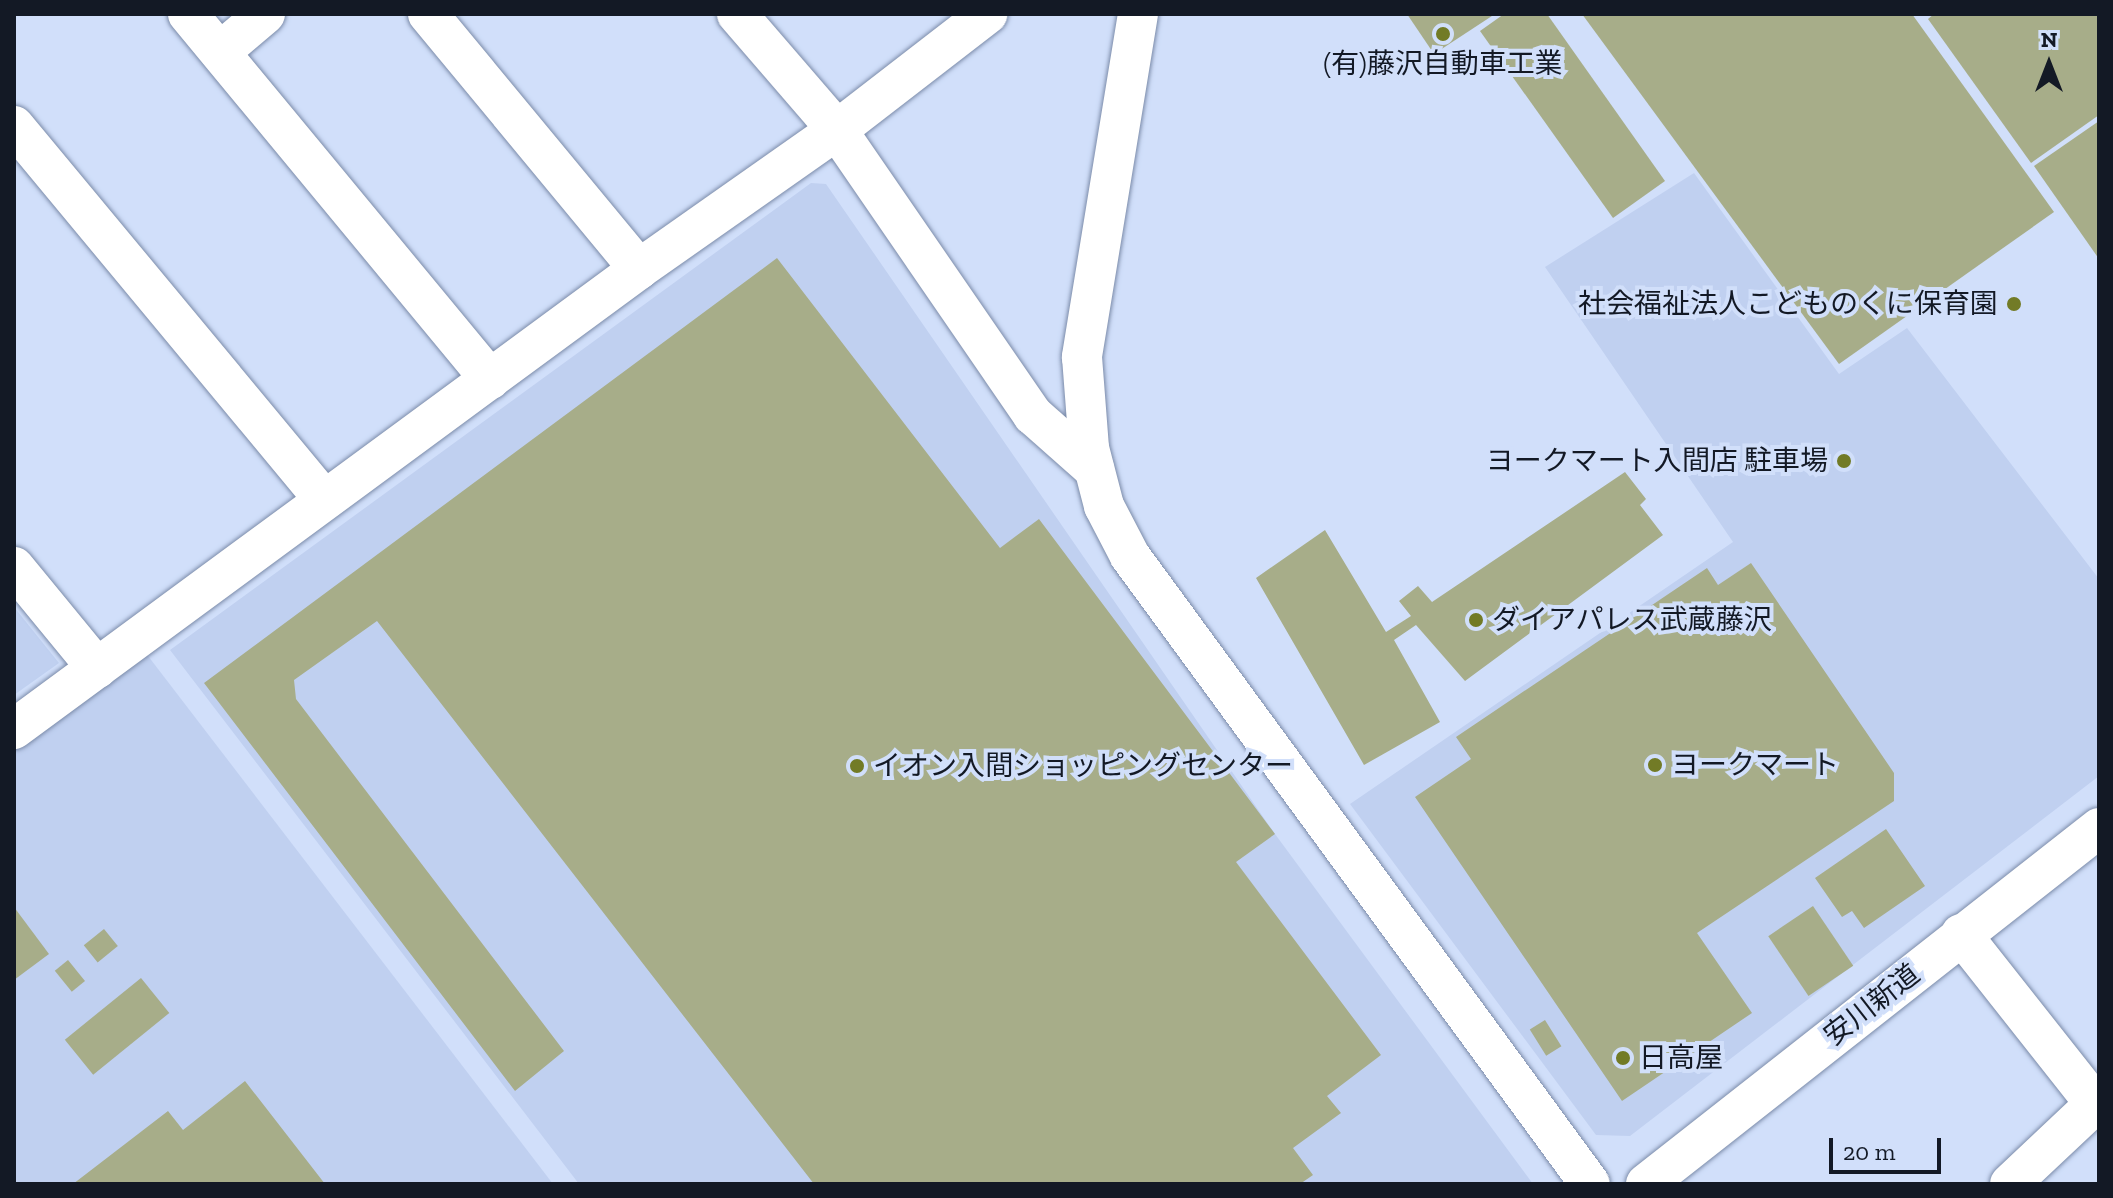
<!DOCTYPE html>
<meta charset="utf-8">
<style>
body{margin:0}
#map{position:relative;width:2113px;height:1198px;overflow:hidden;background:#d1dffa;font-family:"Zilla Slab","Noto Sans JP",serif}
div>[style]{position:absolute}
.built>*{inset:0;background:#c0d0f0}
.building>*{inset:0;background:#a7ad89;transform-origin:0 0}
.roads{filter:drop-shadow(0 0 2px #7b8ba9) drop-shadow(0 0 2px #7b8ba9)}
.minor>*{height:40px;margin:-20px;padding:0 20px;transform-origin:20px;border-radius:20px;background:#fff}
.dots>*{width:22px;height:22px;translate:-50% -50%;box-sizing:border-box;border:4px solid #d1dffa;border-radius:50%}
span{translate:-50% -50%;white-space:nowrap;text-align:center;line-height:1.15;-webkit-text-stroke:8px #d1dffa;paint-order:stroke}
.poi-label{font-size:28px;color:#131925}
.right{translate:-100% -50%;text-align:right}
.left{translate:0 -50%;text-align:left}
.street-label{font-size:28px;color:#131925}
.frame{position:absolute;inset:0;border:16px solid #131925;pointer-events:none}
.north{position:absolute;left:2009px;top:24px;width:80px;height:80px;-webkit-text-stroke:6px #d1dffa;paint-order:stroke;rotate:0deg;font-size:22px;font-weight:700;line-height:32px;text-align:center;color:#131925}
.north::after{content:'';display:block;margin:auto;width:28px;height:36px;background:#131925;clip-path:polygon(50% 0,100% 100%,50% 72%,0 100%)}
.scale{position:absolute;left:1829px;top:1138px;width:112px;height:36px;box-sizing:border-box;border:4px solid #131925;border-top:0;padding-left:10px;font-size:24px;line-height:28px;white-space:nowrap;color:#131925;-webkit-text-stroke:6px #d1dffa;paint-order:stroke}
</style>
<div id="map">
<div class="built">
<div style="clip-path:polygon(1694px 173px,1839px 374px,1907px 328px,2099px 579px,2099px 776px,1630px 1136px,1596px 1135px,1350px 804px,1733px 542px,1545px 267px)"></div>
<div style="clip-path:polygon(811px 183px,826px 184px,1275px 834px,1533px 1184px,579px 1184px,170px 650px)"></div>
<div style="clip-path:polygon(14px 607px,59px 663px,14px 695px)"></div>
<div style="clip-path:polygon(145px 652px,553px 1184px,14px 1184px,14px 748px)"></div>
</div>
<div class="building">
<div style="clip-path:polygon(1407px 14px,1495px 14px,1434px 54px)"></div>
<div style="clip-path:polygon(1504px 14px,1547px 14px,1665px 181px,1613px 218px,1480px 31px)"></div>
<div style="clip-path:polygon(1582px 14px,1912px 14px,2054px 212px,1839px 364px)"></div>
<div style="clip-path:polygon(1934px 14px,2099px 14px,2099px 115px,2031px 163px,1928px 19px)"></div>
<div style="clip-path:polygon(2099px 121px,2099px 259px,2034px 166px)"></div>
<div style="clip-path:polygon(777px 258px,1000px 548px,1039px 519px,1275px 834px,1236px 862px,1381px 1055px,1327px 1096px,1341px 1113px,1293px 1148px,1313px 1175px,1300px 1184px,814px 1184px,377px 621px,294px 680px,296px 699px,564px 1051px,515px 1091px,204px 683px)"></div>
<div style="clip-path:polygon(1625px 472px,1646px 499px,1640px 505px,1663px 535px,1465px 681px,1416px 625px,1394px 640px,1440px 722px,1364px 765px,1256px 578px,1325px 530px,1386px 632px,1411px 616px,1399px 601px,1418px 586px,1432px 602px)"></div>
<div style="clip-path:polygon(1751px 563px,1894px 773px,1894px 801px,1697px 933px,1752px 1013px,1622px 1101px,1415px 797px,1471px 759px,1456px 737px,1707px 568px,1718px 585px)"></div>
<div style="clip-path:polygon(1886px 829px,1925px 886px,1864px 928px,1852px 911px,1842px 917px,1815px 878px)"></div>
<div style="left:1813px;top:906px;width:72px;height:54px;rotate:56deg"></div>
<div style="clip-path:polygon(14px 907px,49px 954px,14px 980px)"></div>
<div style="left:104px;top:929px;width:22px;height:26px;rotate:51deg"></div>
<div style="left:68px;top:960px;width:27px;height:17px;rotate:51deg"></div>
<div style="left:141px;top:978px;width:45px;height:98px;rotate:51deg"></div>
<div style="left:1545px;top:1020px;width:31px;height:18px;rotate:58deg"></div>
<div style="clip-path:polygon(245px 1081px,325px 1184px,73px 1184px,168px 1111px,183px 1130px)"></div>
</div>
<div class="roads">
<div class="minor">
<div style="left:188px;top:14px;width:474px;rotate:50.4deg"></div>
<div style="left:428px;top:14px;width:331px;rotate:50.4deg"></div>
<div style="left:737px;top:14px;width:153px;rotate:49.2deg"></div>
<div style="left:837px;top:130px;width:346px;rotate:55.5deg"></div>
<div style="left:1033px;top:415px;width:81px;rotate:41.5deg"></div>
<div style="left:1138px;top:14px;width:348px;rotate:99.3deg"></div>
<div style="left:1082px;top:357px;width:91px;rotate:85.6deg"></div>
<div style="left:1089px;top:448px;width:60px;rotate:75.5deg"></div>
<div style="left:1104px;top:506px;width:56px;rotate:62.5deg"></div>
<div style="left:1130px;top:556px;width:778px;rotate:53.78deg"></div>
<div style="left:220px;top:52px;width:59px;rotate:-40.2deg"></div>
<div style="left:14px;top:126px;width:486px;rotate:50.3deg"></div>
<div style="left:14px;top:567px;width:131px;rotate:50.6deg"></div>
<div style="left:14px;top:729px;width:776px;rotate:-36.35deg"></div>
<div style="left:639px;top:269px;width:242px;rotate:-35.1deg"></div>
<div style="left:837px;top:130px;width:190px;rotate:-37.7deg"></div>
<div style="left:1961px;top:934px;width:223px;rotate:51.7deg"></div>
<div style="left:1646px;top:1184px;width:576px;rotate:-38.16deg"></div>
<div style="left:2010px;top:1184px;width:122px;rotate:-43.3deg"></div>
</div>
</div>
<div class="dots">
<div style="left:1443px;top:34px;background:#727b26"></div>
<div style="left:2014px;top:304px;background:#727b26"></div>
<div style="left:1844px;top:461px;background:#727b26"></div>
<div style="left:1476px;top:620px;background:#727b26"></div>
<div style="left:1655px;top:765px;background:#727b26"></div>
<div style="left:857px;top:766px;background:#727b26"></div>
<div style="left:1623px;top:1058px;background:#727b26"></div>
</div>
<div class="poi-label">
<span style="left:1443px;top:64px">(有)藤沢自動車工業</span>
<span class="right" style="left:1998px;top:304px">社会福祉法人こどものくに保育園</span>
<span class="right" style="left:1828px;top:461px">ヨークマート入間店 駐車場</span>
<span class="left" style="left:1492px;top:620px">ダイアパレス武蔵藤沢</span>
<span class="left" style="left:1671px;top:765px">ヨークマート</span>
<span class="left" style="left:873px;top:766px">イオン入間ショッピングセンター</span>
<span class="left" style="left:1639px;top:1058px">日高屋</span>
</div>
<div class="street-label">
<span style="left:1872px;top:1005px;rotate:-38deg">安川新道</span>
</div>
<div class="frame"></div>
<div class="north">N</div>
<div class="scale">20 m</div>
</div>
